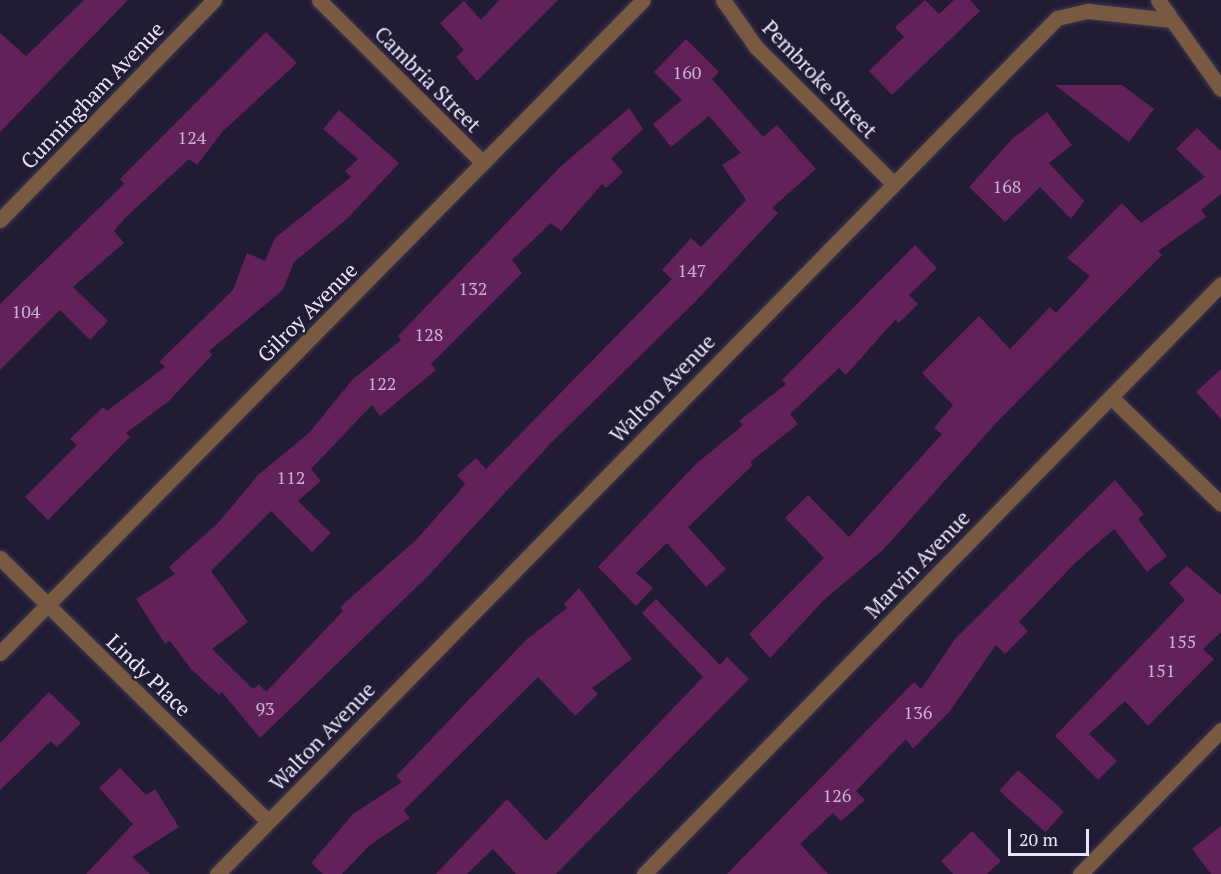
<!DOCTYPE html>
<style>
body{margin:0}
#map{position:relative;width:1221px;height:874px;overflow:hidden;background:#211b33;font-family:"PT Serif",serif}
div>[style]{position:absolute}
.building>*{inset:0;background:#63215b;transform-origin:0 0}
.roads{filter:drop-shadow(0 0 2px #3d374e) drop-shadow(0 0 2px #3d374e)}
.minor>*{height:15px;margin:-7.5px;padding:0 7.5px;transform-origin:7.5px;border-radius:7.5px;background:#795942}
span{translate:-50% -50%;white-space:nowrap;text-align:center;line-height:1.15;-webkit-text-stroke:4.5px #211b33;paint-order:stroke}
.number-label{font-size:18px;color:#c7b4cf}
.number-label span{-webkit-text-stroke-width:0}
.street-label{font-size:21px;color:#e8e5f6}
.scale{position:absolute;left:1008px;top:829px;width:81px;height:27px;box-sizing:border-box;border:3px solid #e8e5f6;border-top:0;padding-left:8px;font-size:18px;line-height:21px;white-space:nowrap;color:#e8e5f6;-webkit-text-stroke:4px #211b33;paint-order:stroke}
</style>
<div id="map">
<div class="building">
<div style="clip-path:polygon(84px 0,128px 0,0 132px,0 33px,26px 56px)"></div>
<div style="clip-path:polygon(499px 0,558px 0,477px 81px,456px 57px,464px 50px,440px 23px,464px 1px,481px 20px)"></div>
<div style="clip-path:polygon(925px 0,939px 14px,954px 0,970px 0,980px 11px,892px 95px,869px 71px,904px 37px,895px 27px)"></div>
<div style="clip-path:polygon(266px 32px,297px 63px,223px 131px,197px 165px,189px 159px,125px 218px,114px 231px,124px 243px,73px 287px,108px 321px,90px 340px,60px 310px,0 370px,0 304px,124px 184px,120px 179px)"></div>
<div style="clip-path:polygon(686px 39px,719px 72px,712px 79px,763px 137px,777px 125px,816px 169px,772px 208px,778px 213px,696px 301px,551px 443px,428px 576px,260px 738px,222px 692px,219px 695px,191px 669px,170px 641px,165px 644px,136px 599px,175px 574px,169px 567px,218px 523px,258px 475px,309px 433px,352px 380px,401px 340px,398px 336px,560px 167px,629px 108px,643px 129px,611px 159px,623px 172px,606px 188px,602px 184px,561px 231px,551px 223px,512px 260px,522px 273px,431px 364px,436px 370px,380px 416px,372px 405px,311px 469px,321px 481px,298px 501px,331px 533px,312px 552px,271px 511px,211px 571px,248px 622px,212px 649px,253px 689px,259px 684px,266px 692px,343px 611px,340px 607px,416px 540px,456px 495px,465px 484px,457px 475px,476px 458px,486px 469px,585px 368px,672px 279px,662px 270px,691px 238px,701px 247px,746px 200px,722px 165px,741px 153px,709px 116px,671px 147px,653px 124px,682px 100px,654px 72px)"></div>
<div style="clip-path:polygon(1055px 85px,1122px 85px,1154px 109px,1129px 142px)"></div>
<div style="clip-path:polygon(339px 110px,399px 163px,347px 219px,294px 262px,283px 290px,209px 351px,212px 355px,169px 401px,126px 433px,130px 437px,48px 520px,25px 497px,77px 445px,70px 439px,103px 407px,107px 411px,165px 367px,159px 362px,233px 290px,247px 253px,265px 261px,275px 238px,351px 177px,345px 171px,358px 159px,323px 129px)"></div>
<div style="clip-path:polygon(1047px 112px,1072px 145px,1049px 163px,1084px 201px,1071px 219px,1040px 187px,1005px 222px,969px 187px,1012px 139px)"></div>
<div style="clip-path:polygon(1197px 128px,1221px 151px,1221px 194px,1201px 210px,1206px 217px,1158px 251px,1162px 255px,996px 423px,884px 549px,824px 600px,770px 658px,749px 634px,824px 558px,785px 518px,808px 495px,849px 537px,942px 434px,934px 428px,953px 405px,922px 373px,979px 316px,1010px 349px,1050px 307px,1056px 313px,1090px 276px,1067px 258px,1122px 203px,1141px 223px,1205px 177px,1176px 149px)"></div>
<div style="clip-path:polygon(915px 245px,937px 268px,909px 295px,918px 304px,899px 323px,895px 320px,846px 375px,839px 368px,790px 414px,798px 424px,750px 462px,753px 465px,688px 527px,726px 569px,706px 587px,667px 543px,636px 573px,653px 588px,636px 606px,598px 567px,696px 464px,743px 425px,739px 421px,786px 384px,782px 380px)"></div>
<div style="clip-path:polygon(1221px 369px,1221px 419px,1196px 392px)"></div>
<div style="clip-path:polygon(1115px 480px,1144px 514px,1138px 519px,1167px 556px,1147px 572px,1114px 529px,1074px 564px,1019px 622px,1028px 631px,1005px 654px,996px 645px,950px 711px,913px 749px,906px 739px,856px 791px,865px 800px,841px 821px,833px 813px,800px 844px,828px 874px,727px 874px,914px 682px,921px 689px,955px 639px)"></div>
<div style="clip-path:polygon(1187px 566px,1221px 595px,1221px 632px,1203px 649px,1214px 659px,1148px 726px,1125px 701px,1089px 734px,1117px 761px,1098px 780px,1055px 736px,1185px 600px,1169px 583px)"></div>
<div style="clip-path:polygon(579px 588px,632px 659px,592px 688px,598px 694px,575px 716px,538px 677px,404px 810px,410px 818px,370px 845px,342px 874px,323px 874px,311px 863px,353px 814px,402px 782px,396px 776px,526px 640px,567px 608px,564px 604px)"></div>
<div style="clip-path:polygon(656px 599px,720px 665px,727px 657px,749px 679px,556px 874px,516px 874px,493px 849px,467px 874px,436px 874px,507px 799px,546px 841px,703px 677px,642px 613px)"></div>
<div style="clip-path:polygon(49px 692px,81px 723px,57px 747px,51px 741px,0 790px,0 743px)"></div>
<div style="clip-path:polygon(120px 768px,146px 795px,155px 789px,179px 827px,132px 857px,150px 874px,86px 874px,133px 824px,99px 788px)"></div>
<div style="left:1018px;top:770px;width:62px;height:28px;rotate:42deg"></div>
<div style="clip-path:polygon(1221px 826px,1221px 874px,1211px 874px,1192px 849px)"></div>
<div style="clip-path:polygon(972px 831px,1001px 861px,987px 874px,953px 874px,941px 861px)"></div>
</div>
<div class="roads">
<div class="minor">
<div style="left:319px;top:0;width:231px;rotate:44.8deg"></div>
<div style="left:723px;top:0;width:57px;rotate:54.9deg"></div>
<div style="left:756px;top:47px;width:192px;rotate:44.8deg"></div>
<div style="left:1158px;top:0;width:109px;rotate:54.7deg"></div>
<div style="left:0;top:220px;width:307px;rotate:-45.8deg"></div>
<div style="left:1111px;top:397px;width:153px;rotate:44.2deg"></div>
<div style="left:0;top:558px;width:375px;rotate:44.5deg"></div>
<div style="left:0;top:653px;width:916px;rotate:-45.44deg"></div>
<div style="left:217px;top:874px;width:1199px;rotate:-45.54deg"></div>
<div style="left:1057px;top:18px;width:32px;rotate:-13deg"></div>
<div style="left:1088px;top:11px;width:84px;rotate:6.1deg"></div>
<div style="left:644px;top:874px;width:825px;rotate:-45.64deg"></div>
<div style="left:1080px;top:874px;width:202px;rotate:-45.6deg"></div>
</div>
</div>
<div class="number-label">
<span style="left:687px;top:72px">160</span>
<span style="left:192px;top:137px">124</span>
<span style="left:1007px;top:186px">168</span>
<span style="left:692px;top:270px">147</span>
<span style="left:473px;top:288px">132</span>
<span style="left:26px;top:311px">104</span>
<span style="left:429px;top:334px">128</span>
<span style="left:382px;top:383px">122</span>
<span style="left:291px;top:477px">112</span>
<span style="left:1182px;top:641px">155</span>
<span style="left:1161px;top:670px">151</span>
<span style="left:265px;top:708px">93</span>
<span style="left:918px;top:712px">136</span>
<span style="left:837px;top:795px">126</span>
</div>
<div class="street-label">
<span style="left:428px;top:79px;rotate:45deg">Cambria Street</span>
<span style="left:820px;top:79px;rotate:46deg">Pembroke Street</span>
<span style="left:92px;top:95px;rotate:-46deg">Cunningham Avenue</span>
<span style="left:307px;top:312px;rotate:-45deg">Gilroy Avenue</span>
<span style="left:662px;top:388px;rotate:-46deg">Walton Avenue</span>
<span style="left:917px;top:564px;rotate:-46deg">Marvin Avenue</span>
<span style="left:149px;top:675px;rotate:44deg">Lindy Place</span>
<span style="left:322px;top:736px;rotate:-46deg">Walton Avenue</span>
</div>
<div class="scale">20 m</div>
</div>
